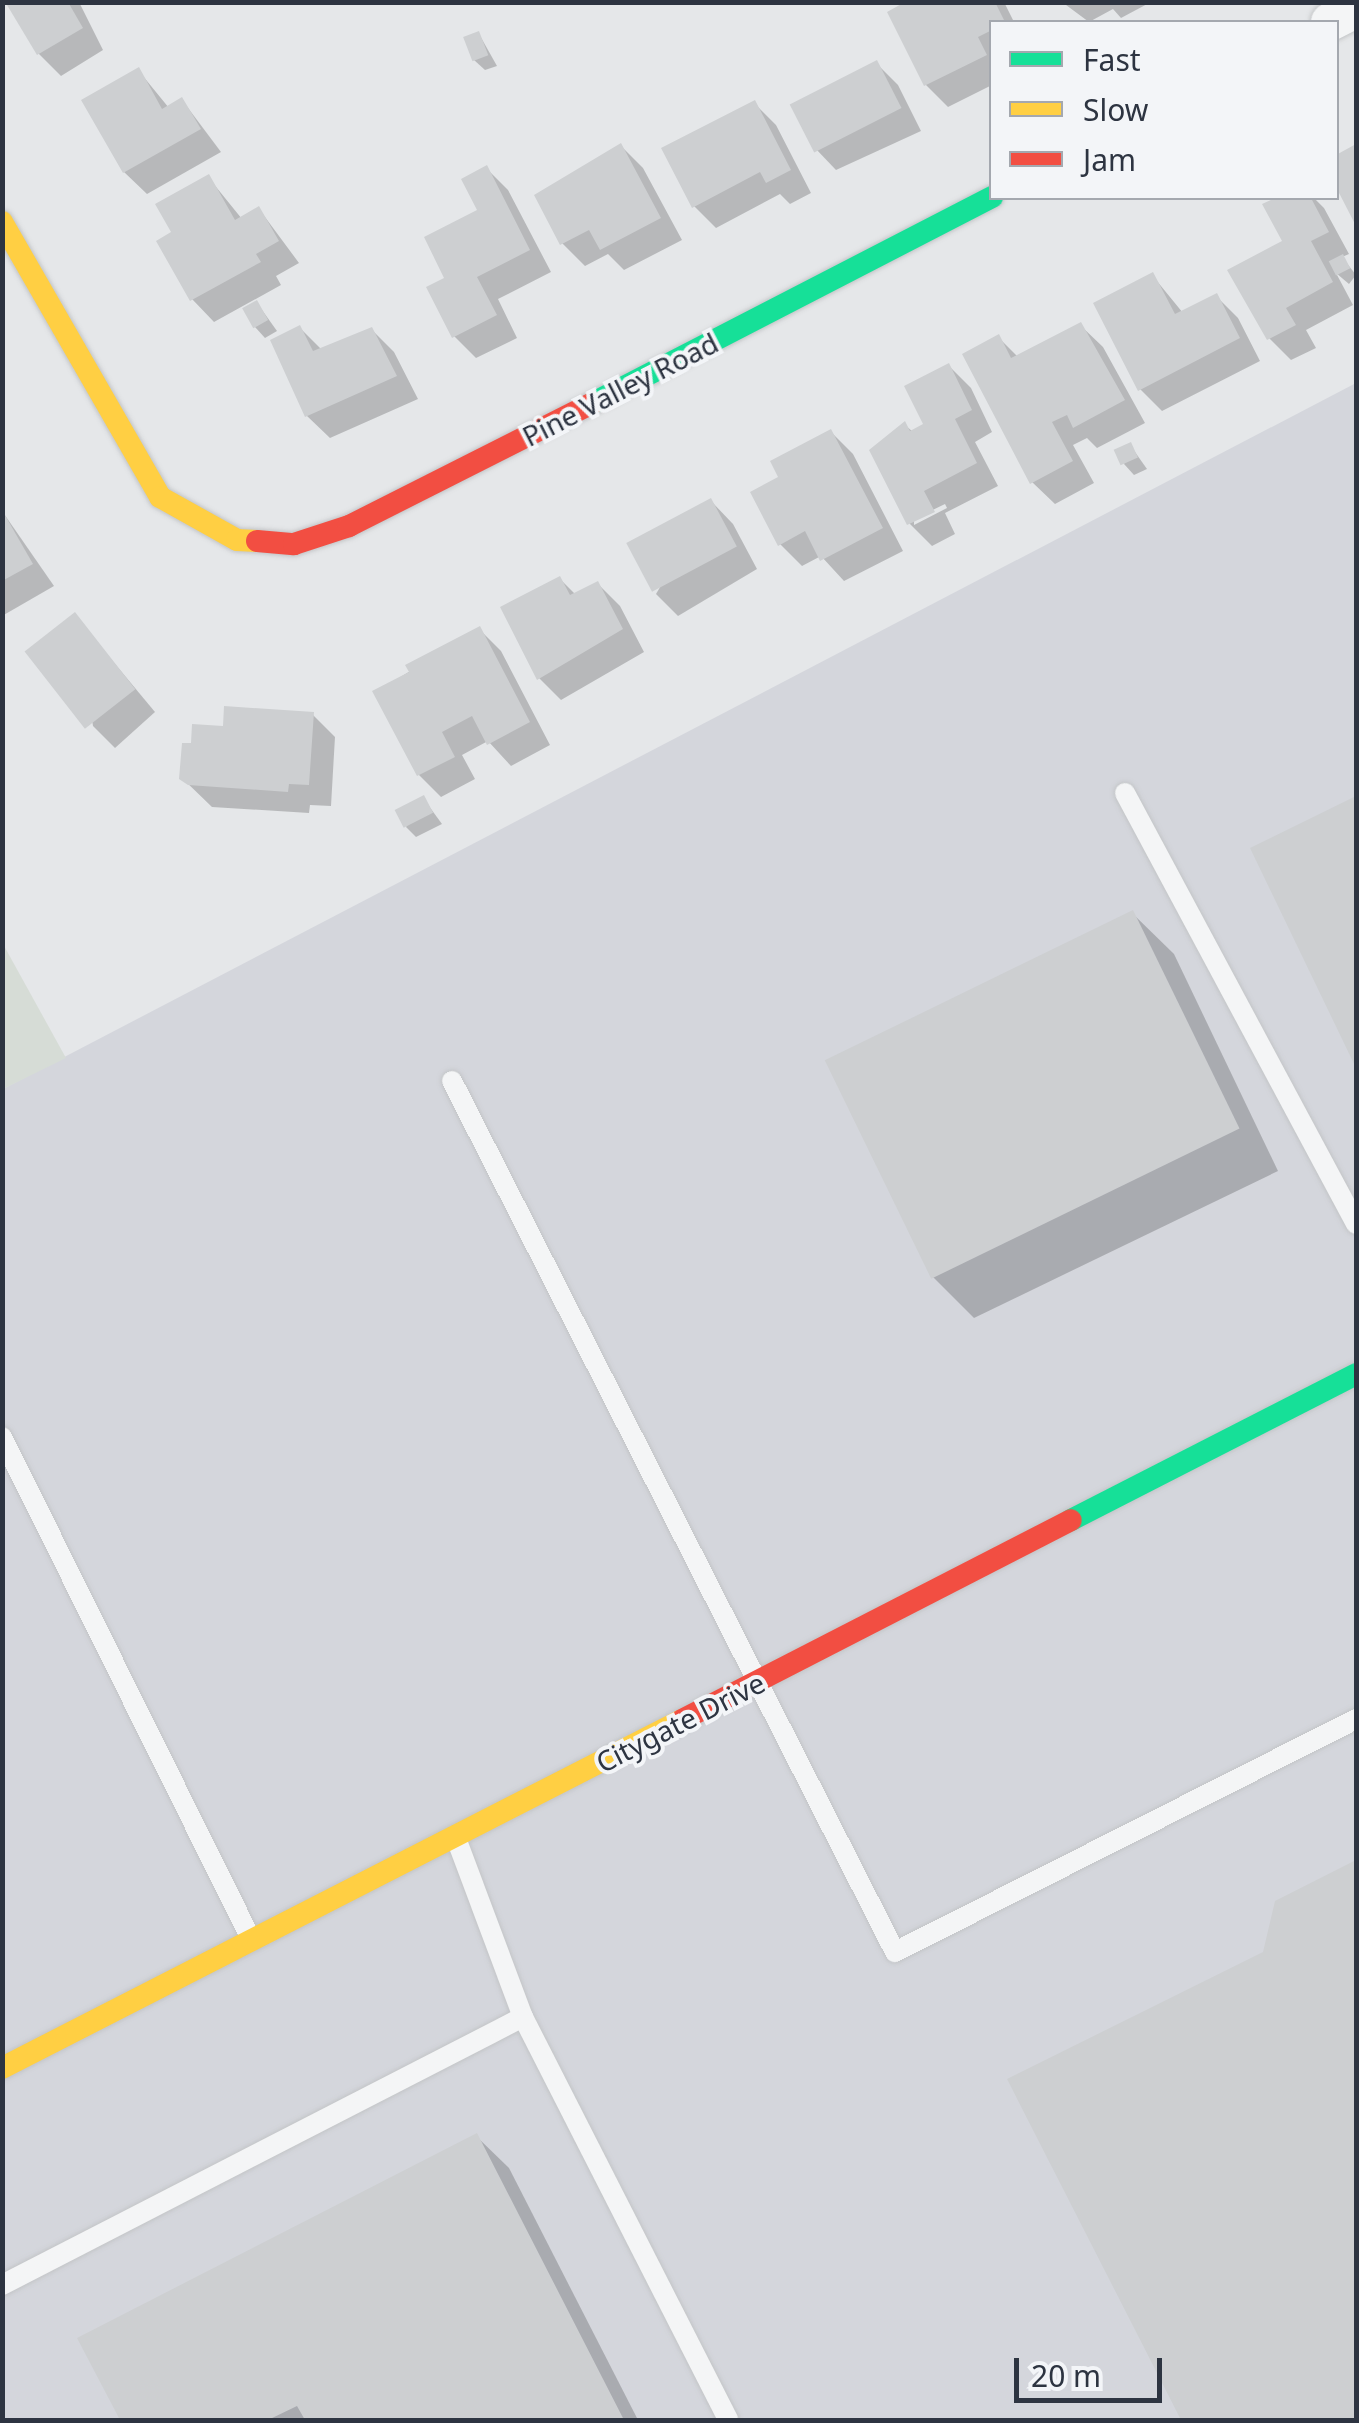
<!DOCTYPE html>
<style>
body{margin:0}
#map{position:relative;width:1359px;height:2423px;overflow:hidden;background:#e5e7e9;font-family:"Noto Sans",sans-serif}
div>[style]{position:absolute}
.built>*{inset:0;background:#d4d6dc}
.green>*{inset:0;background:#d6dcd6}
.shadow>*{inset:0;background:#0003}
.building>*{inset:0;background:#cdcfd1;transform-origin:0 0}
.roads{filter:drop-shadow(0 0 2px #c3c5c7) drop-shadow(0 0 2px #c3c5c7)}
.lane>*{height:20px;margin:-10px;padding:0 10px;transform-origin:10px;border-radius:10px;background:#f4f5f6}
.street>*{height:38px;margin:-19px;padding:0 19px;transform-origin:19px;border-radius:19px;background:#f4f5f6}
.fast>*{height:22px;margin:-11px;padding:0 11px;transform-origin:11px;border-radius:11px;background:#16e098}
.slow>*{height:22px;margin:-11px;padding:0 11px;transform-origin:11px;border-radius:11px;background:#ffcf43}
.jam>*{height:22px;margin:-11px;padding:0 11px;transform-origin:11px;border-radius:11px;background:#f24e42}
span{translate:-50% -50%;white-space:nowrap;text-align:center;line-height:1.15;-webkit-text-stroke:8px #f3f5f8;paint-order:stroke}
.street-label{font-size:28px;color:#2d3441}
.frame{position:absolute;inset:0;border:5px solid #2d3441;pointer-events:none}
.legend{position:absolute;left:989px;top:20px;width:350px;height:180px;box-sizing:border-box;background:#f3f5f8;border:2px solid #a4a8af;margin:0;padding:12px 18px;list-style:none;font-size:30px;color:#2d3441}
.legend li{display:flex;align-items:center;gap:20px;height:50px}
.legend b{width:50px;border:2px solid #a4a8af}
.scale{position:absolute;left:1014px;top:2358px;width:148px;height:45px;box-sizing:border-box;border:5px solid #2d3441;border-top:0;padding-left:12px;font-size:30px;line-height:35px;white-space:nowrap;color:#2d3441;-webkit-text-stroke:8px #f3f5f8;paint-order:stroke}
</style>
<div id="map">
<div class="built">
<div style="clip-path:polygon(1356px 383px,1356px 2420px,3px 2420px,3px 1089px)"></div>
</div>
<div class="green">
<div style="clip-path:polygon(3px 944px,66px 1058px,3px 1089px,2px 1089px)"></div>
</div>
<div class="shadow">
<div style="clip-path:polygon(11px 2px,79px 2px,103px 50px,61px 76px,39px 54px)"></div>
<div style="clip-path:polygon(914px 2px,1004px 2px,1014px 22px,992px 22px,992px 85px,948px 107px,926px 85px)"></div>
<div style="clip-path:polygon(1151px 2px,1121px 18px,1113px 9px,1089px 22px,1062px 2px)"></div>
<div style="clip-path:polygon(479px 34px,497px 66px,485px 70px,474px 60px)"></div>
<div style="clip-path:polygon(876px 63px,898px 85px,921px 131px,836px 170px,814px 147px)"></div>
<div style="clip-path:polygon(138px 70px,169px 108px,182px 100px,221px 152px,147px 194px,124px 172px)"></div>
<div style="clip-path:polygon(754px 103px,776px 125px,811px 193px,790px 204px,780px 194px,716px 228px,694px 206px)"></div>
<div style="clip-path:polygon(621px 146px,643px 168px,682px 240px,624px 270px,608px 254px,585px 266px,562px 243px)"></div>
<div style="clip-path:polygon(486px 168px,508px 190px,551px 272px,498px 299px,517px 338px,476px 358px,454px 336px,448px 279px,480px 211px)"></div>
<div style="clip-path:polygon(208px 177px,242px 219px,259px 209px,299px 263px,276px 276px,281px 285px,214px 322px,192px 299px,174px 233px)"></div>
<div style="clip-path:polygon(1280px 198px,1314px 198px,1324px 208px,1349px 254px,1342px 257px,1356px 275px,1349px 284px,1336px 273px,1353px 305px,1306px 330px,1316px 348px,1291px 360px,1269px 338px,1285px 242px,1266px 205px)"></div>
<div style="clip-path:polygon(1152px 275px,1183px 313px,1216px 296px,1238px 318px,1260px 361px,1162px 411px,1140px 389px)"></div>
<div style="clip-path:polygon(257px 303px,277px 331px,265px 338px,255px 327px)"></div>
<div style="clip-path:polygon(1080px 325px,1103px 347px,1145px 423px,1097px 448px,1087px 438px,1073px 445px,1094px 483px,1055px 504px,1032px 482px,998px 337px,1018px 357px)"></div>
<div style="clip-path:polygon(300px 328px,322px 350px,372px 330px,394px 352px,418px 399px,330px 438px,307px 416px)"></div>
<div style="clip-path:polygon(evenodd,949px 366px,971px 388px,992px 432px,975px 442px,998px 486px,945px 513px,955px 534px,932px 546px,910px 524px,872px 450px,905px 425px,913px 432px,926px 425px,949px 366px,945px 504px,947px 508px,914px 525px,914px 519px,945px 504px)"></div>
<div style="clip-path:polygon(831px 432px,853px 454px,903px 551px,844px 581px,821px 556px,802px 566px,780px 544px,782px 478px)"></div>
<div style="clip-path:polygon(1130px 445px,1147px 469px,1134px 475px,1124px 464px)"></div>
<div style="clip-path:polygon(711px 501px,733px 524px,757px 569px,678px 616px,656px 594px)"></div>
<div style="clip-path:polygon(2px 511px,54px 586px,2px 616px)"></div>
<div style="clip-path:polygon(560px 579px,576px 595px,598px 584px,620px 606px,644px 652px,561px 700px,539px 678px)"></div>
<div style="clip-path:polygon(75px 616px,155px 712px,115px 748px,93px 726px)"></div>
<div style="clip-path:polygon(479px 629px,501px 651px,550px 745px,511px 766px,488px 741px,462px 755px,475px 779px,441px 797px,419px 775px,376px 692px)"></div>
<div style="clip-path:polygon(313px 715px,335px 737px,331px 806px,310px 805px,309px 813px,212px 807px,182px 778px,193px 745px,225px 729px)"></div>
<div style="clip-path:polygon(423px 798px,442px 824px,416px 837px,406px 827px)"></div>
<div style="clip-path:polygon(1356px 798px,1356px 1062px,1253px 849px)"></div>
<div style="clip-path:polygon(1132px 913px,1174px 954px,1278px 1171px,974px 1318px,933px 1277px)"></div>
<div style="clip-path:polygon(1356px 1863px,1356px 2420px,1183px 2420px,1011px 2080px,1266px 1954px,1277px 1902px)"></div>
<div style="clip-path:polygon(476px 2136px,509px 2168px,638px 2420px,122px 2420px,80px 2339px)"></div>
</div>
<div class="building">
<div style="clip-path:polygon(11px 2px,68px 2px,83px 28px,37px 55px,7px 5px)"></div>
<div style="clip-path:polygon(905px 2px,995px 2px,1005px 22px,992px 22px,992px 30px,978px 37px,987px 55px,924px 86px,887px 12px)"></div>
<div style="left:479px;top:31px;width:26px;height:17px;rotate:69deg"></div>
<div style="left:877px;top:60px;width:54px;height:98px;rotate:63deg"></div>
<div style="clip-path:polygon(139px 67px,162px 109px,182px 97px,201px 129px,123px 173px,81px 100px)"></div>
<div style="clip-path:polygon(755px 100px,791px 170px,766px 183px,760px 172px,692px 208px,661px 148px)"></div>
<div style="clip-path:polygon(621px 143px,661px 218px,600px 250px,589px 230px,560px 245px,534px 195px)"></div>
<div style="clip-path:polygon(1356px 144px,1356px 226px,1336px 187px,1336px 155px)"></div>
<div style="clip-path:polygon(487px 165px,530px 250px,477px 277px,497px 315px,452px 338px,426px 287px,444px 278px,424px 237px,477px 210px,461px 179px)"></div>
<div style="clip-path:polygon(209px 174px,235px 220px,259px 206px,279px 241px,256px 254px,261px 262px,190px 301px,156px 241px,171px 232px,155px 204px)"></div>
<div style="clip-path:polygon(1275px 198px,1311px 198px,1329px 232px,1311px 241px,1333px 282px,1286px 308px,1296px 325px,1267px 340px,1227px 270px,1282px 241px,1262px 204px)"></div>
<div style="left:1343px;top:254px;width:16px;height:16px;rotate:63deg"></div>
<div style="clip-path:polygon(1153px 272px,1175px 314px,1217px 293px,1240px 338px,1138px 391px,1093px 303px)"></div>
<div style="left:257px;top:300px;width:23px;height:17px;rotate:61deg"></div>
<div style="clip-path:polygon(1081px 322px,1125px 400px,1073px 428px,1067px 415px,1052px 422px,1073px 461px,1030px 484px,962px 354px,999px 334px,1011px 358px)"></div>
<div style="clip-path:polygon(300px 325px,313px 351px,372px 327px,397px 376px,305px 417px,270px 340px)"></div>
<div style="clip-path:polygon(949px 363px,972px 410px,955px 419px,977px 463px,924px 491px,935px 512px,907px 525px,869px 450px,905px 421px,910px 431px,923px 424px,904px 386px)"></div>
<div style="clip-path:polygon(831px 429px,883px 528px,820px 561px,805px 531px,778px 546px,750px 492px,778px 477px,770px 461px)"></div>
<div style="left:1131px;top:442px;width:17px;height:19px;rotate:66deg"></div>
<div style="left:711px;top:498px;width:55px;height:96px;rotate:62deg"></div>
<div style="clip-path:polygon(2px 510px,33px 564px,2px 581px)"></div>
<div style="clip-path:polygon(560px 576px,570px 595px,598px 581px,623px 629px,537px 680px,500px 607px)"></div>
<div style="left:75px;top:612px;width:98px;height:64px;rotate:52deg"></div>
<div style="clip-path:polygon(480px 626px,530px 722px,487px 745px,472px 716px,442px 732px,455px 757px,417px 776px,372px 691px,409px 672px,405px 665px)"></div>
<div style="clip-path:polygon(224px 706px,314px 712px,309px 785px,289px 784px,288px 792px,188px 785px,179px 779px,182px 743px,191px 743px,192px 724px,223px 726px)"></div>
<div style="left:424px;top:795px;width:20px;height:33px;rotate:63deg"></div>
<div style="clip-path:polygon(1356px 796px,1356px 1068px,1250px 848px)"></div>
<div style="left:1133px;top:910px;width:243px;height:343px;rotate:64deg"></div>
<div style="clip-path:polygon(1356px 1860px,1356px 2420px,1181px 2420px,1007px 2079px,1263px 1952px,1275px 1901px)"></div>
<div style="clip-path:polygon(477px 2133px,624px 2420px,305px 2420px,297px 2406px,268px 2420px,120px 2420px,77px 2338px)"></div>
</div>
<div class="roads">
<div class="lane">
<div style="left:1125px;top:793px;width:489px;rotate:61.8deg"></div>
<div style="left:452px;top:1081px;width:977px;rotate:63.04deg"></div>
<div style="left:895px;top:1952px;width:517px;rotate:-26.81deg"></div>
<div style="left:2px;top:1437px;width:558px;rotate:63.62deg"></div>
<div style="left:456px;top:1838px;width:191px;rotate:69.5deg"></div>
<div style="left:523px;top:2017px;width:452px;rotate:63deg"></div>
<div style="left:2px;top:2285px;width:586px;rotate:-27.22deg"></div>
</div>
<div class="street">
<div style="left:1330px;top:22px;width:29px;rotate:-27deg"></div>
</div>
<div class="fast">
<div style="left:593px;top:403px;width:449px;rotate:-27.3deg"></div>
<div style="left:1071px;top:1520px;width:320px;rotate:-27.1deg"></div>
</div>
<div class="slow">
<div style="left:2px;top:222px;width:317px;rotate:60.1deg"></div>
<div style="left:160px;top:497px;width:88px;rotate:29.2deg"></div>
<div style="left:237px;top:540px;width:20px;rotate:3deg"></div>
<div style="left:2px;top:2068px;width:764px;rotate:-27.1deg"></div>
</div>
<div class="jam">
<div style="left:257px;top:541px;width:37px;rotate:5deg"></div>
<div style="left:294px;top:544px;width:58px;rotate:-18.1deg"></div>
<div style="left:349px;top:526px;width:273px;rotate:-26.8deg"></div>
<div style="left:682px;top:1720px;width:437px;rotate:-27.2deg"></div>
</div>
</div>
<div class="street-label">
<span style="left:620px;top:389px;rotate:-27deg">Pine Valley Road</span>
<span style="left:680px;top:1722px;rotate:-27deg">Citygate Drive</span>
</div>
<div class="frame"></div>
<ul class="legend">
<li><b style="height:12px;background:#16e098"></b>Fast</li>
<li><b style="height:12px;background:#ffcf43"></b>Slow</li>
<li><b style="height:12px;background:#f24e42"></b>Jam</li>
</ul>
<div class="scale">20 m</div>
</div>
